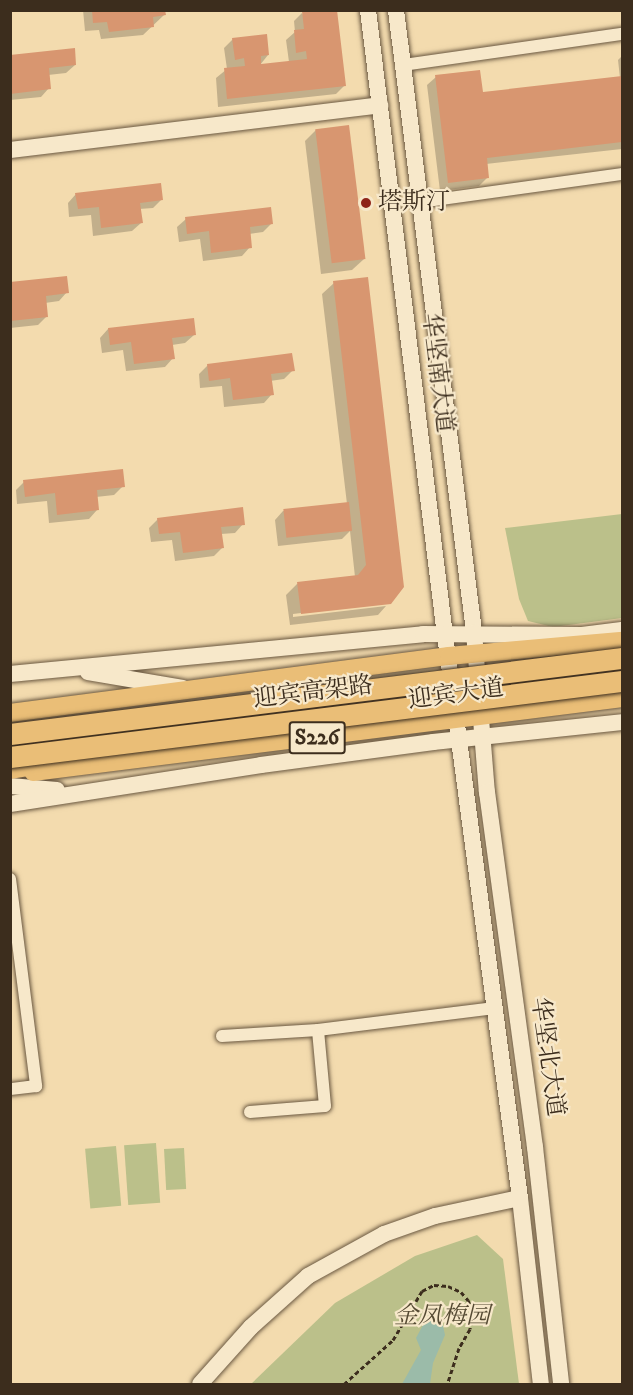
<!DOCTYPE html>
<meta charset="utf-8">
<style>
body{margin:0}
#map{position:relative;width:633px;height:1395px;overflow:hidden;background:#f3dbae;font-family:"IM FELL DW Pica","Noto Serif SC",serif}
div>[style]{position:absolute}
.green>*{inset:0;background:#bbc08a;transform-origin:0 0}
.water>*{inset:0;background:#9bbba9}
.shadow>*{inset:0;background:#0003}
.building>*{inset:0;background:#d89670;transform-origin:0 0}
.path>*{height:3px;margin-top:-1.5px;transform-origin:0;background:repeating-linear-gradient(90deg,#3c2d1d 0 4.5px,transparent 0 7.5px)}
.roads{filter:drop-shadow(0 0 2px #6a5841) drop-shadow(0 0 2px #6a5841)}
.street>*{height:12px;margin:-6px;padding:0 6px;transform-origin:6px;border-radius:6px;background:#f7e8ca}
.secondary>*{height:16px;margin:-8px;padding:0 8px;transform-origin:8px;border-radius:8px;background:#f7e8ca}
.primary>*{height:18px;margin:-9px;padding:0 9px;transform-origin:9px;border-radius:9px;background:#eabe77}
.highway>*{height:21px;margin:-10.5px;padding:0 10.5px;transform-origin:10.5px;border-radius:10.5px;background:#eabe77}
.bridges{filter:drop-shadow(0 0 2px #3c2d1d) drop-shadow(0 0 2px #3c2d1d)}
.highway-bridge>*{height:21px;margin:-10.5px;padding:0 10.5px;transform-origin:10.5px;border-radius:10.5px;background:#eabe77}
.dots>*{width:16px;height:16px;translate:-50% -50%;box-sizing:border-box;border:3px solid #f7e8ca;border-radius:50%}
span{translate:-50% -50%;white-space:nowrap;text-align:center;line-height:1.15;-webkit-text-stroke:4.5px #f7e8ca;paint-order:stroke}
.shield-label span{padding:2px 4px;background:#f7e8ca;border:2px solid;border-radius:4px;-webkit-text-stroke-width:0}
.shield-label{font-size:22px;color:#3c2d1d;font-weight:700}
.poi-label{font-size:24px;color:#3c2d1d}
.left{translate:0 -50%;text-align:left}
.street-label{font-size:24px;color:#3c2d1d}
.park-label{font-size:24px;color:#554a33;font-style:italic}
.frame{position:absolute;inset:0;border:12px solid #3c2d1d;pointer-events:none}
</style>
<div id="map">
<div class="green">
<div style="clip-path:polygon(622px 514px,622px 618px,553px 627px,528px 621px,519px 599px,505px 528px)"></div>
<div style="left:156px;top:1143px;width:60px;height:32px;rotate:86deg"></div>
<div style="left:116px;top:1146px;width:60px;height:31px;rotate:85deg"></div>
<div style="left:184px;top:1148px;width:41px;height:20px;rotate:87deg"></div>
<div style="clip-path:polygon(477px 1235px,503px 1259px,519px 1384px,251px 1384px,335px 1303px,415px 1256px)"></div>
</div>
<div class="water">
<div style="clip-path:polygon(440px 1312px,445px 1335px,433px 1363px,430px 1384px,402px 1384px,421px 1350px,416px 1338px,429px 1314px)"></div>
</div>
<div class="shadow">
<div style="clip-path:polygon(83px 10px,164px 10px,164px 15px,143px 35px,101px 39px,99px 30px,85px 31px)"></div>
<div style="clip-path:polygon(302px 13px,344px 86px,336px 94px,218px 107px,216px 78px,227px 69px,224px 48px,233px 39px,268px 55px,260px 65px,289px 62px,286px 40px,295px 32px,294px 21px)"></div>
<div style="clip-path:polygon(10px 56px,75px 65px,66px 73px,48px 75px,49px 88px,41px 97px,10px 100px)"></div>
<div style="clip-path:polygon(622px 56px,622px 149px,486px 164px,487px 178px,479px 186px,440px 191px,427px 85px,436px 77px,481px 94px,620px 78px,618px 60px)"></div>
<div style="clip-path:polygon(316px 130px,364px 259px,352px 270px,321px 274px,305px 141px)"></div>
<div style="clip-path:polygon(76px 194px,162px 199px,153px 208px,139px 209px,141px 223px,132px 231px,93px 236px,91px 215px,69px 217px,68px 203px)"></div>
<div style="clip-path:polygon(186px 219px,271px 224px,263px 232px,249px 234px,250px 247px,242px 256px,203px 261px,200px 239px,179px 242px,177px 227px)"></div>
<div style="clip-path:polygon(334px 283px,390px 602px,293px 614px,293px 617px,386px 606px,378px 615px,290px 625px,286px 595px,297px 584px,355px 577px,350px 531px,342px 539px,278px 546px,275px 520px,283px 511px,347px 504px,322px 294px)"></div>
<div style="clip-path:polygon(10px 284px,67px 292px,59px 301px,45px 303px,47px 316px,38px 325px,10px 328px)"></div>
<div style="clip-path:polygon(108px 329px,194px 335px,185px 343px,172px 345px,173px 358px,165px 367px,126px 371px,123px 350px,102px 353px,100px 338px)"></div>
<div style="clip-path:polygon(208px 365px,293px 370px,284px 379px,270px 381px,272px 394px,264px 403px,224px 407px,222px 386px,200px 388px,199px 374px)"></div>
<div style="clip-path:polygon(24px 482px,123px 486px,114px 495px,96px 497px,97px 510px,89px 519px,49px 523px,47px 501px,17px 504px,16px 490px)"></div>
<div style="clip-path:polygon(158px 519px,243px 524px,235px 533px,221px 534px,222px 548px,214px 556px,175px 561px,172px 540px,151px 542px,149px 528px)"></div>
</div>
<div class="building">
<div style="clip-path:polygon(92px 10px,165px 10px,166px 15px,153px 17px,154px 27px,109px 32px,107px 22px,93px 23px)"></div>
<div style="clip-path:polygon(310px 10px,337px 10px,346px 86px,227px 99px,224px 68px,245px 66px,244px 58px,235px 60px,232px 38px,267px 34px,269px 55px,261px 56px,261px 64px,307px 59px,306px 51px,296px 53px,294px 30px,304px 29px,302px 11px)"></div>
<div style="clip-path:polygon(75px 48px,76px 65px,49px 68px,51px 89px,10px 94px,10px 55px)"></div>
<div style="clip-path:polygon(480px 70px,483px 92px,622px 76px,622px 142px,487px 158px,489px 178px,448px 183px,435px 75px)"></div>
<div style="left:349px;top:125px;width:135px;height:34px;rotate:83deg"></div>
<div style="clip-path:polygon(161px 183px,163px 200px,140px 203px,143px 223px,101px 228px,99px 207px,78px 209px,75px 193px)"></div>
<div style="clip-path:polygon(271px 207px,273px 224px,250px 227px,252px 248px,211px 253px,209px 231px,187px 234px,185px 217px)"></div>
<div style="clip-path:polygon(67px 276px,69px 293px,46px 296px,48px 317px,10px 321px,10px 282px)"></div>
<div style="clip-path:polygon(368px 277px,404px 587px,391px 604px,301px 614px,297px 582px,358px 575px,366px 565px,333px 281px)"></div>
<div style="clip-path:polygon(194px 318px,196px 335px,172px 338px,175px 359px,134px 364px,131px 342px,110px 345px,108px 328px)"></div>
<div style="clip-path:polygon(292px 353px,295px 371px,271px 374px,274px 395px,233px 400px,230px 378px,209px 381px,207px 364px)"></div>
<div style="clip-path:polygon(123px 469px,125px 487px,97px 490px,99px 510px,57px 515px,55px 493px,25px 497px,23px 480px)"></div>
<div style="left:349px;top:502px;width:29px;height:66px;rotate:84deg"></div>
<div style="clip-path:polygon(243px 507px,245px 525px,221px 527px,224px 548px,183px 553px,180px 532px,159px 534px,157px 518px)"></div>
</div>
<div class="path">
<div style="left:344px;top:1384px;width:66px;rotate:-41.9deg"></div>
<div style="left:393px;top:1340px;width:57px;rotate:-59.4deg"></div>
<div style="left:422px;top:1291px;width:13px;rotate:-27deg"></div>
<div style="left:434px;top:1285px;width:14px;rotate:4deg"></div>
<div style="left:448px;top:1286px;width:14px;rotate:25deg"></div>
<div style="left:461px;top:1292px;width:11px;rotate:49deg"></div>
<div style="left:468px;top:1300px;width:14px;rotate:69deg"></div>
<div style="left:473px;top:1313px;width:16px;rotate:101deg"></div>
<div style="left:470px;top:1329px;width:22px;rotate:120deg"></div>
<div style="left:459px;top:1348px;width:38px;rotate:108deg"></div>
</div>
<div class="roads">
<div class="street">
<div style="left:403px;top:65px;width:221px;rotate:-8.1deg"></div>
<div style="left:420px;top:202px;width:204px;rotate:-7.9deg"></div>
<div style="left:10px;top:879px;width:209px;rotate:82.8deg"></div>
<div style="left:36px;top:1086px;width:26px;rotate:173deg"></div>
<div style="left:222px;top:1036px;width:96px;rotate:-3.6deg"></div>
<div style="left:318px;top:1030px;width:178px;rotate:-7.1deg"></div>
<div style="left:250px;top:1112px;width:75px;rotate:-4.6deg"></div>
<div style="left:325px;top:1106px;width:76px;rotate:-95.3deg"></div>
</div>
<div class="secondary">
<div style="left:368px;top:10px;width:630px;rotate:82.98deg"></div>
<div style="left:445px;top:635px;width:568px;rotate:82.41deg"></div>
<div style="left:520px;top:1198px;width:187px;rotate:83.6deg"></div>
<div style="left:396px;top:10px;width:627px;rotate:82.85deg"></div>
<div style="left:474px;top:632px;width:161px;rotate:85.4deg"></div>
<div style="left:487px;top:792px;width:358px;rotate:82.3deg"></div>
<div style="left:535px;top:1147px;width:238px;rotate:83.7deg"></div>
<div style="left:10px;top:150px;width:373px;rotate:-6.9deg"></div>
<div style="left:88px;top:672px;width:96px;rotate:9.6deg"></div>
<div style="left:10px;top:674px;width:415px;rotate:-5.5deg"></div>
<div style="left:423px;top:634px;width:159px;rotate:0.4deg"></div>
<div style="left:582px;top:635px;width:40px;rotate:-7.1deg"></div>
<div style="left:10px;top:786px;width:47px;rotate:4.9deg"></div>
<div style="left:10px;top:804px;width:254px;rotate:-8.8deg"></div>
<div style="left:261px;top:765px;width:174px;rotate:-7.6deg"></div>
<div style="left:433px;top:742px;width:190px;rotate:-6deg"></div>
<div style="left:200px;top:1384px;width:76px;rotate:-48.2deg"></div>
<div style="left:251px;top:1327px;width:76px;rotate:-41.8deg"></div>
<div style="left:308px;top:1276px;width:87px;rotate:-28.9deg"></div>
<div style="left:384px;top:1234px;width:54px;rotate:-19.4deg"></div>
<div style="left:435px;top:1216px;width:87px;rotate:-12deg"></div>
</div>
<div class="primary">
<div style="left:10px;top:713px;width:443px;rotate:-7.4deg"></div>
<div style="left:449px;top:656px;width:174px;rotate:-5deg"></div>
<div style="left:33px;top:772px;width:594px;rotate:-7.16deg"></div>
</div>
<div class="highway">
<div style="left:10px;top:768px;width:42px;rotate:-9.7deg"></div>
</div>
</div>
<div class="bridges">
<div class="highway-bridge">
<div style="left:10px;top:734px;width:617px;rotate:-7.08deg"></div>
<div style="left:10px;top:757px;width:617px;rotate:-7.08deg"></div>
</div>
</div>
<div class="dots">
<div style="left:366px;top:203px;background:#8f2418"></div>
</div>
<div class="shield-label">
<span style="left:317px;top:738px">S226</span>
</div>
<div class="poi-label">
<span class="left" style="left:378px;top:203px">塔斯汀</span>
</div>
<div class="street-label">
<span style="left:437px;top:373px;rotate:83deg">华坚南大道</span>
<span style="left:313px;top:693px;rotate:-7deg">迎宾高架路</span>
<span style="left:456px;top:695px;rotate:-8deg">迎宾大道</span>
<span style="left:547px;top:1057px;rotate:82deg">华坚北大道</span>
</div>
<div class="park-label">
<span style="left:442px;top:1317px">金凤梅园</span>
</div>
<div class="frame"></div>
</div>
